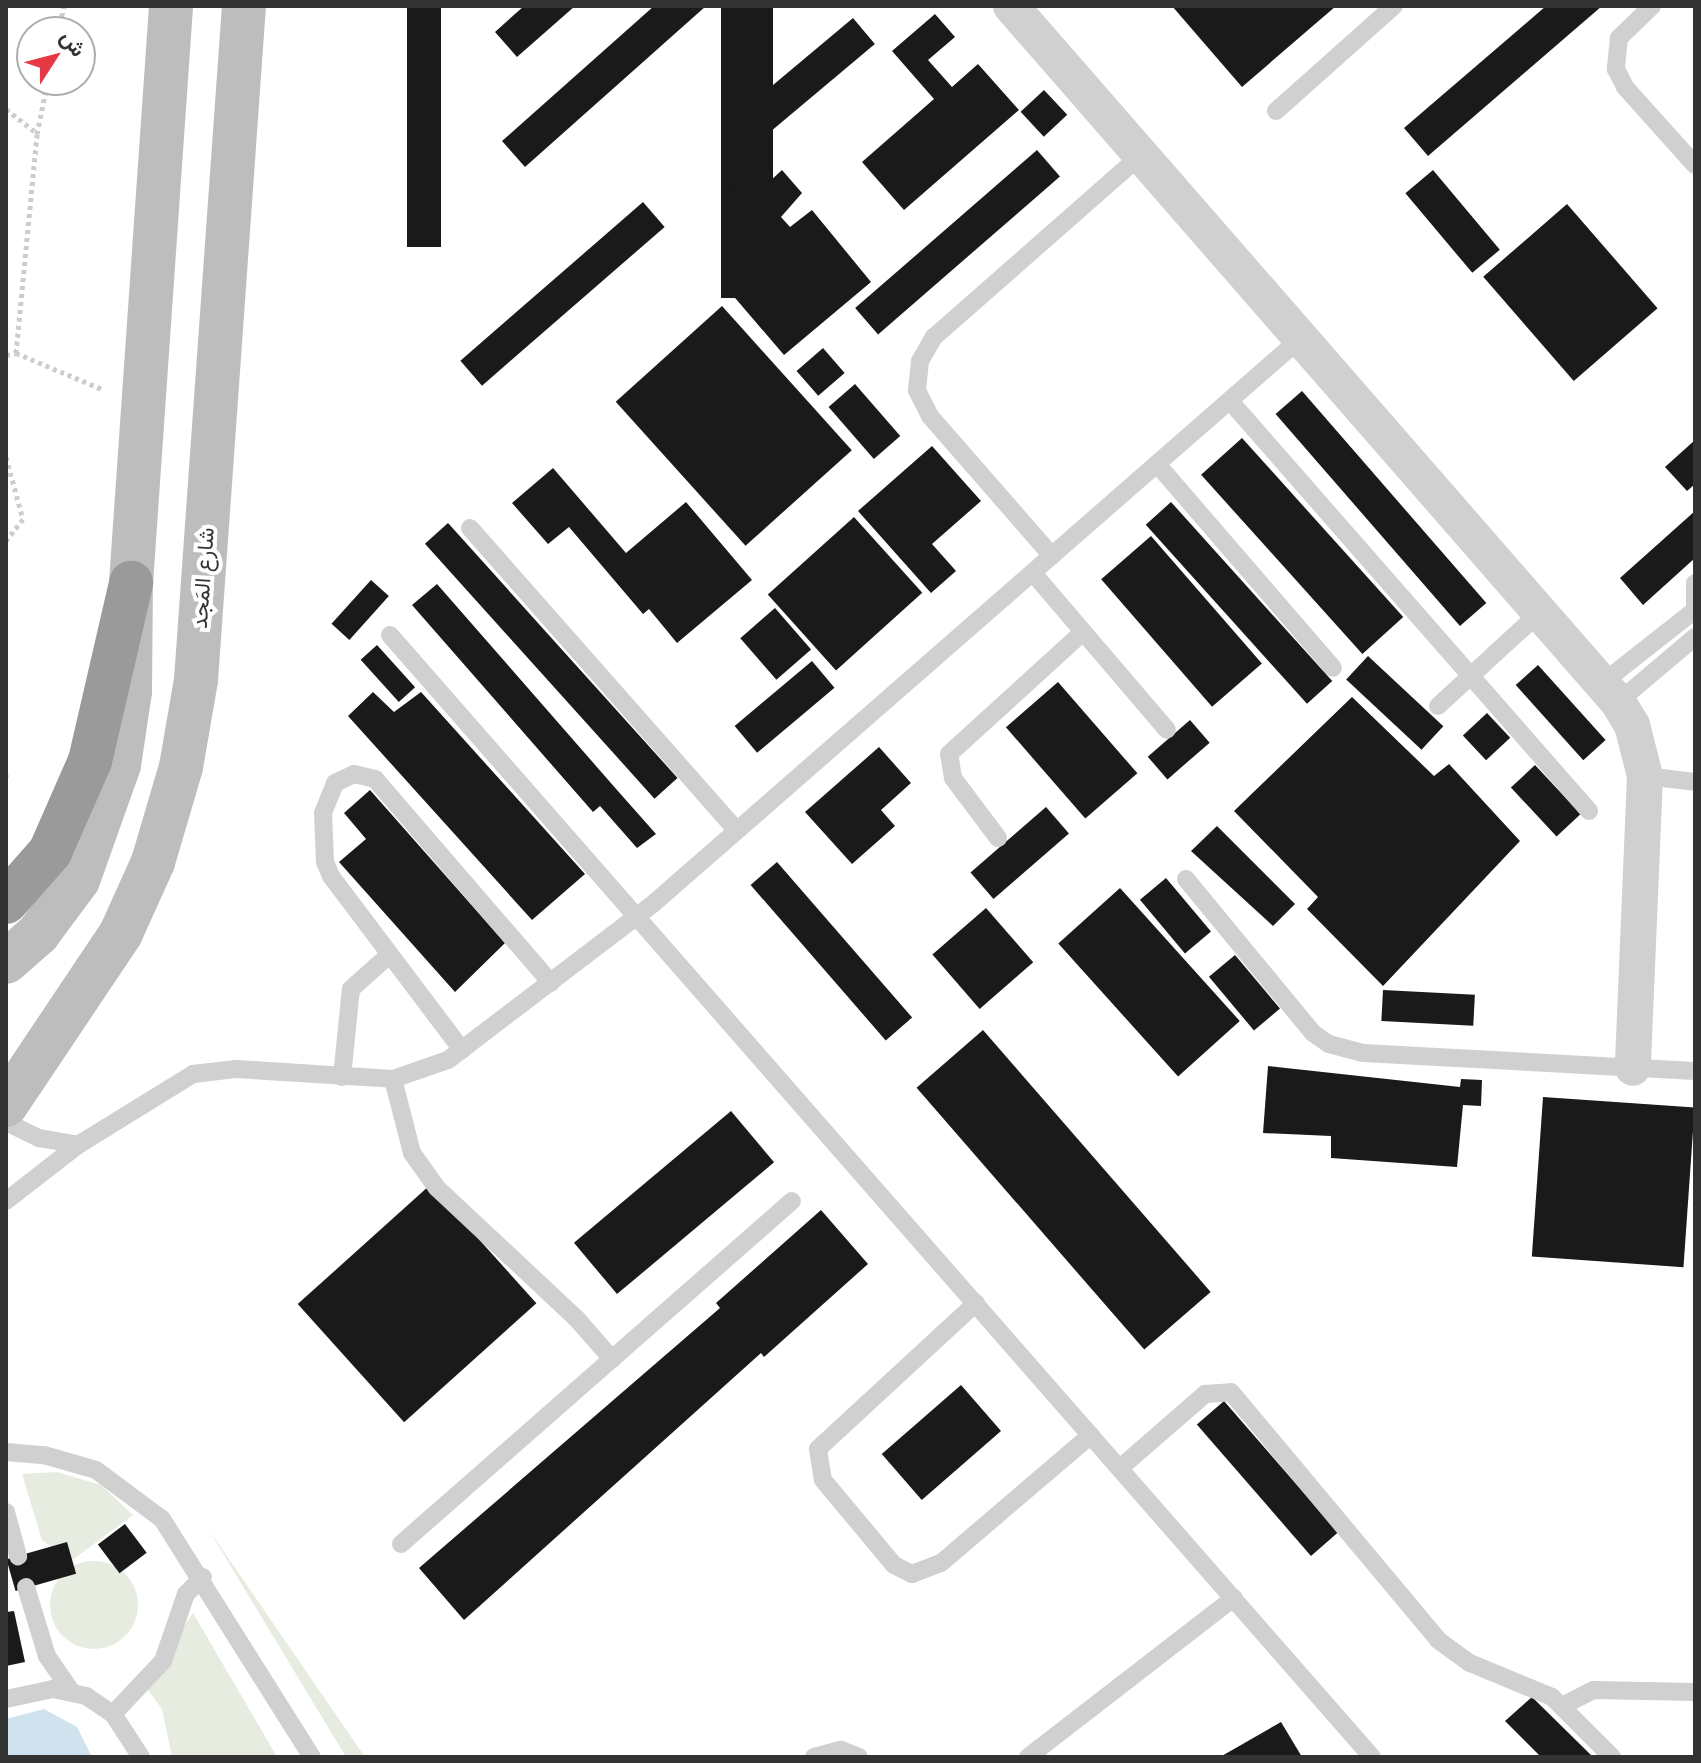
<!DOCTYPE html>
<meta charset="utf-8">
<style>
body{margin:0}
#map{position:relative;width:1701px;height:1763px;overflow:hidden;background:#fff;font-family:Inter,Vazirmatn,sans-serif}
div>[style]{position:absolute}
.green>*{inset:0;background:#e6ecdf}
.round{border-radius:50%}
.water>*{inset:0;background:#cfe2ee}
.building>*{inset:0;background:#1a1a1a;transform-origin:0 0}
.path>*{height:5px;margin-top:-2.5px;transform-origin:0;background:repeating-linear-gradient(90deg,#cdcdcd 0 4px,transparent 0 8px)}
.lane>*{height:18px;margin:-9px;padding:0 9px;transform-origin:9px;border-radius:9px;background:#d0d0d0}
.street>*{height:36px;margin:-18px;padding:0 18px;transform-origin:18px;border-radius:18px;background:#d0d0d0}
.secondary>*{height:44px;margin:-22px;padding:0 22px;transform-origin:22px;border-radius:22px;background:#bdbdbd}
.highway>*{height:44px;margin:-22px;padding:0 22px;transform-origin:22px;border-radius:22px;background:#9a9a9a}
span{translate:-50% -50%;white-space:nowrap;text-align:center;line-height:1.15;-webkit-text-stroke:8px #fff;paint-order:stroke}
.street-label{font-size:22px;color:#333}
.frame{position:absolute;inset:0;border:8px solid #333;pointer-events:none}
.north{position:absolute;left:16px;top:16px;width:80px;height:80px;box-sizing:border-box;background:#fff;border:2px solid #adadad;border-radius:50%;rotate:54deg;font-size:22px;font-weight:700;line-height:32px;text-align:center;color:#333}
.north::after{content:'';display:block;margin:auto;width:28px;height:36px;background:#e63946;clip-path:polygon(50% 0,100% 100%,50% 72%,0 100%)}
</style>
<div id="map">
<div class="green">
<div style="clip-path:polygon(57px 1472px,101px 1485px,133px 1515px,71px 1561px,42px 1540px,22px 1474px)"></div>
<div style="clip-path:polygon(209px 1530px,365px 1757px,346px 1757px)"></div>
<div class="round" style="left:50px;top:1561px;width:88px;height:88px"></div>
<div style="clip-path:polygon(193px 1613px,277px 1757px,172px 1757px,162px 1709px,145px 1686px)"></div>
</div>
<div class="water">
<div style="clip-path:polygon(44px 1709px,77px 1727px,92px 1757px,6px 1757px,6px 1719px)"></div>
</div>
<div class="building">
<div style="left:407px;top:6px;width:34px;height:241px"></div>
<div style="clip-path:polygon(524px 6px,575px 6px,517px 57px,495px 32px)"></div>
<div style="clip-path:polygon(654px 6px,706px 6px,525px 167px,502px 141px)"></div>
<div style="left:721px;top:6px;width:52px;height:292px"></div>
<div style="clip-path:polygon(1172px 6px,1336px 6px,1242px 87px)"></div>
<div style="clip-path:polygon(1546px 6px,1602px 6px,1428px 156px,1404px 128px)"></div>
<div style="clip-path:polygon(935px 14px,955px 37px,928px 60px,952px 87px,978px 64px,1019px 110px,904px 210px,862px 162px,934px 99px,892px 51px)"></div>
<div style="left:853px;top:18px;width:34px;height:138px;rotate:50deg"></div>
<div style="left:1044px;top:90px;width:34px;height:32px;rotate:47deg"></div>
<div style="left:1037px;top:150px;width:35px;height:241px;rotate:49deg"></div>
<div style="clip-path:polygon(782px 170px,802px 193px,781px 217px,790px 227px,812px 210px,871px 282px,784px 355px,724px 285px,770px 244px,727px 196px,733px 191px,730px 187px,761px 173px,769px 182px)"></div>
<div style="left:1433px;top:170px;width:104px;height:36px;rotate:50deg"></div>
<div style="left:643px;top:202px;width:33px;height:242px;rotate:49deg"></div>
<div style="left:1567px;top:204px;width:138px;height:111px;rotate:49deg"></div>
<div style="left:722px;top:306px;width:194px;height:143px;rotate:48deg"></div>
<div style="left:823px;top:348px;width:33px;height:35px;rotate:49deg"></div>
<div style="left:855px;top:384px;width:69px;height:35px;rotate:49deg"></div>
<div style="left:1302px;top:391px;width:281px;height:35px;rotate:49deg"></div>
<div style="left:1242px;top:438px;width:241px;height:55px;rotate:48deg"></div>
<div style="clip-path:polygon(1695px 440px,1695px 484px,1687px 491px,1665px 467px)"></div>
<div style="clip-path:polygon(932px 446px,981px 501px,932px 544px,956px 571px,931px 593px,858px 511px)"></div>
<div style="clip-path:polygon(553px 468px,626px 553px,686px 502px,752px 580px,677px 643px,649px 609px,643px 614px,569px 527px,548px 544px,512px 503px)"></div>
<div style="left:1171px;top:502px;width:241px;height:34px;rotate:48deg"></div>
<div style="clip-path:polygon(1695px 511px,1695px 558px,1643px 605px,1620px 578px)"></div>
<div style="left:854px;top:517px;width:102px;height:116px;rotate:48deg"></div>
<div style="left:448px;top:523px;width:343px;height:31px;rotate:48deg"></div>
<div style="left:1151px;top:536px;width:169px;height:66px;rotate:49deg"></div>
<div style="left:371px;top:580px;width:24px;height:59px;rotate:42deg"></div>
<div style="clip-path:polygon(437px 584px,617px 790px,656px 834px,637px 848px,600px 806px,593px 812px,412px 605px)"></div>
<div style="left:775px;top:608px;width:55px;height:46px;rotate:49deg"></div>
<div style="left:377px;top:645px;width:57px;height:22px;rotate:48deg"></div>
<div style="left:1368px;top:656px;width:103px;height:32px;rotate:43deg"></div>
<div style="left:812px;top:661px;width:35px;height:101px;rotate:50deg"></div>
<div style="left:1538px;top:665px;width:101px;height:30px;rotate:48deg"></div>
<div style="left:1058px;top:682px;width:121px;height:69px;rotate:49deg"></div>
<div style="clip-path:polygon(373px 692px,394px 712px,421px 692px,585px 874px,532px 920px,348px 716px)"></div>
<div style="clip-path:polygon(1352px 697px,1434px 776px,1449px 764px,1520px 841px,1383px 986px,1307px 909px,1318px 897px,1234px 811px)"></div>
<div style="left:1487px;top:713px;width:34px;height:33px;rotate:47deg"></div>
<div style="left:1190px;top:720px;width:30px;height:56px;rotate:49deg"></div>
<div style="clip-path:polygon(879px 747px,911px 783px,881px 810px,895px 826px,852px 864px,805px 812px)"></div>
<div style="left:1535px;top:765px;width:67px;height:33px;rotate:47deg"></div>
<div style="clip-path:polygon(370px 790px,505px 943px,455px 992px,339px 862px,366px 839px,344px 813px)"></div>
<div style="left:1046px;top:807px;width:35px;height:100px;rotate:49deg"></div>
<div style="clip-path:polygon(1217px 826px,1295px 904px,1273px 926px,1191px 851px)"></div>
<div style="left:777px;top:862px;width:206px;height:35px;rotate:49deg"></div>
<div style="left:1166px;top:878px;width:70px;height:34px;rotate:50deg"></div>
<div style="left:1120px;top:888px;width:179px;height:83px;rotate:48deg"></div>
<div style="left:986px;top:908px;width:72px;height:71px;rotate:49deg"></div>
<div style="left:1235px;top:955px;width:70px;height:34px;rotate:50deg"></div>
<div style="left:1383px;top:990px;width:92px;height:31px;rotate:3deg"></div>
<div style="left:983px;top:1030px;width:347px;height:88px;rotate:49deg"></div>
<div style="clip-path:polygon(1268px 1066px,1460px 1087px,1461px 1079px,1482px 1080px,1481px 1106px,1463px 1105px,1457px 1167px,1331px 1158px,1331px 1136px,1263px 1133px)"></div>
<div style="left:1543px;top:1097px;width:152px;height:160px;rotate:4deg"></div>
<div style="left:731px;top:1111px;width:67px;height:205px;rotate:50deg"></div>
<div style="left:430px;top:1185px;width:159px;height:178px;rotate:48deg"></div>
<div style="clip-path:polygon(821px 1210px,868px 1264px,764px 1357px,761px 1353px,464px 1620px,419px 1568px,720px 1308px,716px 1303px)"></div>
<div style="left:961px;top:1385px;width:61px;height:105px;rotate:49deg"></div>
<div style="left:1224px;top:1401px;width:174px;height:36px;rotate:49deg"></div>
<div style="left:125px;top:1524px;width:36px;height:34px;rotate:53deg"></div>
<div style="left:67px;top:1542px;width:33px;height:63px;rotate:74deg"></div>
<div style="clip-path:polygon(14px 1611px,25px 1662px,6px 1666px,6px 1612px)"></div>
<div style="clip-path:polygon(1532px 1697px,1593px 1757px,1541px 1757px,1505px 1721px)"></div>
<div style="clip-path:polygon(1281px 1722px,1302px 1757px,1220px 1757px)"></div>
</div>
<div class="path">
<div style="left:58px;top:32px;width:27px;rotate:-77deg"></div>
<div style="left:6px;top:109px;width:39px;rotate:38deg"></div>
<div style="left:16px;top:353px;width:220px;rotate:-84.5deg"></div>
<div style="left:37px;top:134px;width:55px;rotate:-78.5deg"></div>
<div style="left:6px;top:355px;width:10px;rotate:-11deg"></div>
<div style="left:16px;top:353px;width:93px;rotate:22.7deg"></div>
<div style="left:6px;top:457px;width:64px;rotate:74.7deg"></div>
<div style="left:23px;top:519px;width:28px;rotate:128deg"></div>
<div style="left:6px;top:774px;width:7px;rotate:90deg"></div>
</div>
<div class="lane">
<div style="left:1652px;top:6px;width:46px;rotate:135.9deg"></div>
<div style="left:1619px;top:38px;width:31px;rotate:96deg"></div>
<div style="left:1616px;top:69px;width:20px;rotate:63deg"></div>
<div style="left:1625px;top:87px;width:105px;rotate:48.1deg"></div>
<div style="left:1276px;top:111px;width:158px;rotate:-41.7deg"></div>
<div style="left:1230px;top:401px;width:545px;rotate:48.79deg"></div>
<div style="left:1157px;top:464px;width:269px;rotate:49.2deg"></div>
<div style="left:470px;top:528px;width:402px;rotate:48.6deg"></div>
<div style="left:1052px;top:556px;width:186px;rotate:-131.1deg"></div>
<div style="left:930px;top:416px;width:29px;rotate:-117deg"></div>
<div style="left:917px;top:390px;width:29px;rotate:-84deg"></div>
<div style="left:920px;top:361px;width:28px;rotate:-60deg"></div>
<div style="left:934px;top:337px;width:276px;rotate:-41.3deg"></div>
<div style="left:1033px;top:573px;width:206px;rotate:49.5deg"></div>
<div style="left:1695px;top:583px;width:23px;rotate:90deg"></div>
<div style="left:390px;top:635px;width:1491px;rotate:48.81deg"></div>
<div style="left:1601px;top:684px;width:120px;rotate:-38.2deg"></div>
<div style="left:1618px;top:702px;width:101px;rotate:-40.2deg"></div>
<div style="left:1438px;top:706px;width:137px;rotate:-42.6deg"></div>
<div style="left:1645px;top:776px;width:50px;rotate:6.8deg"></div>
<div style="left:998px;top:838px;width:75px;rotate:-126.9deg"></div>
<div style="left:953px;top:778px;width:24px;rotate:-99deg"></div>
<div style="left:949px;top:754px;width:181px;rotate:-42.3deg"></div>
<div style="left:1186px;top:879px;width:200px;rotate:50.5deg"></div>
<div style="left:1313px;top:1033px;width:19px;rotate:35deg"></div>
<div style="left:1329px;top:1044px;width:35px;rotate:15deg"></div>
<div style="left:1363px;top:1053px;width:332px;rotate:3.1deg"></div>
<div style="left:462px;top:1050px;width:218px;rotate:-127deg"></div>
<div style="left:331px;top:876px;width:15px;rotate:-113deg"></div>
<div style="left:325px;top:862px;width:49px;rotate:-92.3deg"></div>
<div style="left:323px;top:813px;width:32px;rotate:-68deg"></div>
<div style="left:335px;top:783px;width:21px;rotate:-25deg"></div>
<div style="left:354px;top:774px;width:22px;rotate:13deg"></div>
<div style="left:375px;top:779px;width:269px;rotate:49.2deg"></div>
<div style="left:342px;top:1077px;width:88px;rotate:-84.2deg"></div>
<div style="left:351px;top:989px;width:51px;rotate:-41.8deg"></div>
<div style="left:393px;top:1079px;width:76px;rotate:75.6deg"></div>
<div style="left:412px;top:1153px;width:43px;rotate:54.5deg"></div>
<div style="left:437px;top:1188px;width:190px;rotate:43.1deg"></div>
<div style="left:576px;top:1318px;width:55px;rotate:48.7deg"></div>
<div style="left:6px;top:1122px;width:37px;rotate:26deg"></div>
<div style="left:39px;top:1138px;width:40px;rotate:10deg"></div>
<div style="left:6px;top:1201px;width:91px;rotate:-37.9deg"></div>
<div style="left:78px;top:1145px;width:135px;rotate:-31.7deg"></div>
<div style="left:193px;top:1074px;width:43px;rotate:-6.6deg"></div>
<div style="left:236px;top:1069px;width:157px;rotate:3.6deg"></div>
<div style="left:393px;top:1079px;width:58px;rotate:-19.1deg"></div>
<div style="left:448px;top:1060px;width:259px;rotate:-37.3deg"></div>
<div style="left:654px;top:903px;width:859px;rotate:-41.13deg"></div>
<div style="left:976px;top:1303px;width:215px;rotate:137.3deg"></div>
<div style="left:818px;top:1449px;width:31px;rotate:81deg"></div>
<div style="left:823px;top:1480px;width:111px;rotate:50.1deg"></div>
<div style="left:894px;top:1565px;width:20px;rotate:27deg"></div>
<div style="left:912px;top:1574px;width:31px;rotate:-21deg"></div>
<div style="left:941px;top:1563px;width:197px;rotate:-40.5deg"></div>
<div style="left:6px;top:1452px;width:38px;rotate:5deg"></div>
<div style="left:44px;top:1455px;width:54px;rotate:16.1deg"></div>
<div style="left:96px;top:1470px;width:82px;rotate:36.6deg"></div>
<div style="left:162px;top:1519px;width:281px;rotate:57.8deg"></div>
<div style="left:1120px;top:1468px;width:113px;rotate:-41deg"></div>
<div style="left:1205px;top:1394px;width:26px;rotate:-4deg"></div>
<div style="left:1231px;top:1392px;width:323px;rotate:50.1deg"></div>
<div style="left:1438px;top:1640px;width:39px;rotate:36deg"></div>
<div style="left:1470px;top:1663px;width:89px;rotate:22.5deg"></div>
<div style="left:1552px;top:1697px;width:85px;rotate:45deg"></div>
<div style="left:6px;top:1512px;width:46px;rotate:74.7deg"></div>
<div style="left:401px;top:1544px;width:520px;rotate:-41.26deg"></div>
<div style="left:26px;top:1587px;width:72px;rotate:73.1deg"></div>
<div style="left:47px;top:1656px;width:42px;rotate:55.6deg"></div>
<div style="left:6px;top:1699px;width:48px;rotate:-12deg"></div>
<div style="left:53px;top:1689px;width:34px;rotate:12deg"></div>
<div style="left:86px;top:1696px;width:32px;rotate:34deg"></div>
<div style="left:113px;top:1714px;width:51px;rotate:56.9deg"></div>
<div style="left:1562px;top:1706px;width:35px;rotate:-27deg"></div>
<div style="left:1593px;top:1690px;width:102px;rotate:1.1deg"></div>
<div style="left:113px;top:1714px;width:73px;rotate:-46.7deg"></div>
<div style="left:163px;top:1661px;width:71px;rotate:-71.1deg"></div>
<div style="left:186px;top:1594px;width:24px;rotate:-45deg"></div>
<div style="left:814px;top:1757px;width:28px;rotate:-15deg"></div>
<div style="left:841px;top:1750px;width:19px;rotate:21deg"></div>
<div style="left:1028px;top:1757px;width:260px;rotate:-37.7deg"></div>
</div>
<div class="street">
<div style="left:1011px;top:6px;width:924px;rotate:48.91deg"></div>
<div style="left:1618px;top:702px;width:27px;rotate:59deg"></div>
<div style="left:1632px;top:725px;width:53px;rotate:75.7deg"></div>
<div style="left:1645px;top:776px;width:292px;rotate:92.4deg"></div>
</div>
<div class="secondary">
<div style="left:6px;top:962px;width:43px;rotate:-41.2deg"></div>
<div style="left:38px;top:934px;width:67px;rotate:-53.5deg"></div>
<div style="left:78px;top:880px;width:122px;rotate:-70.4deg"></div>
<div style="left:119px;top:765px;width:75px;rotate:-81.5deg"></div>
<div style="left:130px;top:691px;width:108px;rotate:-89.5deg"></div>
<div style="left:131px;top:583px;width:578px;rotate:-86.03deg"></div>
<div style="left:6px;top:1105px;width:207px;rotate:-56.2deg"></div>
<div style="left:121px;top:933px;width:78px;rotate:-65.7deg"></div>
<div style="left:153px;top:862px;width:99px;rotate:-73.6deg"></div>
<div style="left:181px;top:767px;width:88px;rotate:-80.2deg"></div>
<div style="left:196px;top:680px;width:676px;rotate:-85.93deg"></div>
</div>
<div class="highway">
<div style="left:6px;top:902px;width:67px;rotate:-48.7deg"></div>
<div style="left:50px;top:852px;width:99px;rotate:-66.3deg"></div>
<div style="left:90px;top:761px;width:183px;rotate:-77deg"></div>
</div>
<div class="street-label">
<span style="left:203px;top:578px;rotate:-86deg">شارع المَجد</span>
</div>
<div class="frame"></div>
<div class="north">ش</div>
</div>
